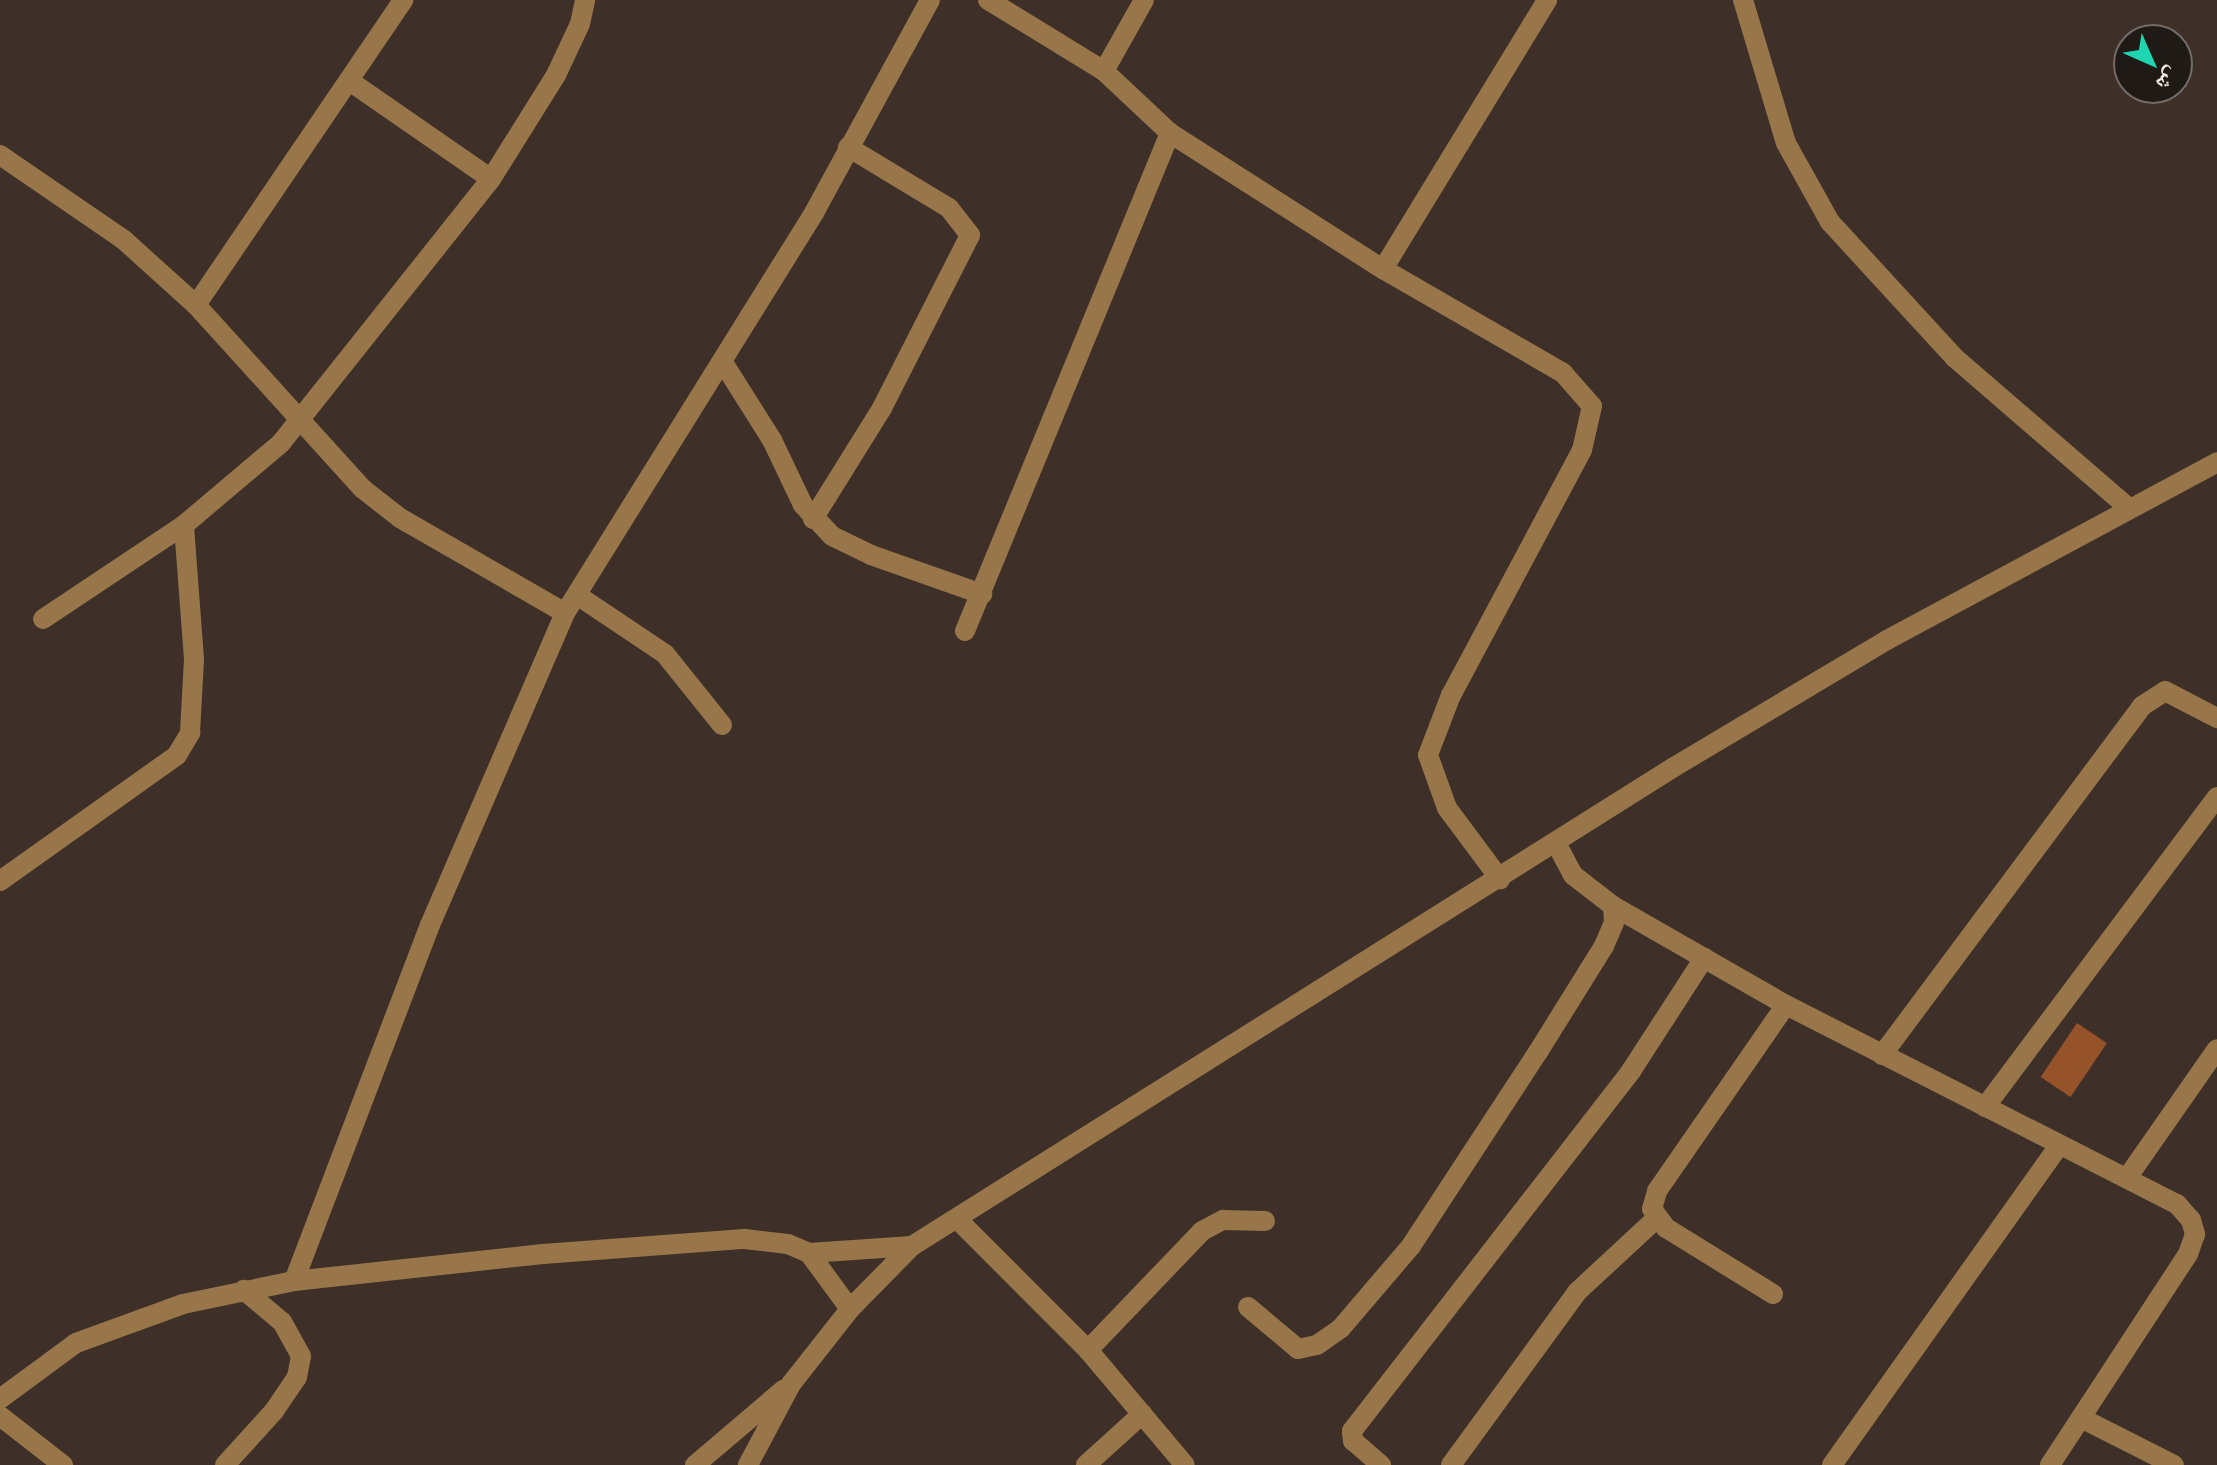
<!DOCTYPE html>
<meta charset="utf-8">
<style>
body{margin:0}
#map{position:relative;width:2217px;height:1465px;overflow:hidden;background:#3e3028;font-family:Jost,"Noto Naskh Arabic",sans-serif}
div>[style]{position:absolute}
.building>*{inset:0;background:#965329;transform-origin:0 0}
.minor>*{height:20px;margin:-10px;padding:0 10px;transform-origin:10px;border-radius:10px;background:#987649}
span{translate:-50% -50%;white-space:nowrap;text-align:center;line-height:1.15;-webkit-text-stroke:6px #201a16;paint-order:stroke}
.north{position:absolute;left:2113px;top:24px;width:80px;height:80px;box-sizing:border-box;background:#201a16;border:2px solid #736c68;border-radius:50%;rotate:135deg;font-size:22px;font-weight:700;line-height:32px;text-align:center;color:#f0e7e2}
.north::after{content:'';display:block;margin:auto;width:28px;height:36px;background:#1dd5b1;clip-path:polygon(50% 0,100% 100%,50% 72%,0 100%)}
</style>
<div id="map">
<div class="building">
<div style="left:2077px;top:1023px;width:36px;height:65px;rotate:34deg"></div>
</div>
<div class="minor">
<div style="left:1743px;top:0;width:149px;rotate:73.3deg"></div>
<div style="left:1786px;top:143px;width:90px;rotate:60.9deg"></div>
<div style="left:1830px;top:222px;width:185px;rotate:47.4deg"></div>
<div style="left:1955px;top:358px;width:230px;rotate:40.8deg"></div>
<div style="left:1104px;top:71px;width:81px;rotate:-60.6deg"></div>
<div style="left:351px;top:82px;width:170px;rotate:34.7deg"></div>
<div style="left:1170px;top:133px;width:253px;rotate:32.6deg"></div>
<div style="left:1383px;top:269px;width:208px;rotate:30deg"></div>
<div style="left:1563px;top:373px;width:44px;rotate:48.7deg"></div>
<div style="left:1592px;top:406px;width:45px;rotate:102.8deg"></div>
<div style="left:1582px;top:450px;width:278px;rotate:118.1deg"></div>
<div style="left:1451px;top:695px;width:64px;rotate:111deg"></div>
<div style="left:1428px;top:755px;width:56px;rotate:70.3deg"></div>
<div style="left:1447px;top:808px;width:89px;rotate:53.3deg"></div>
<div style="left:0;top:155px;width:150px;rotate:34.4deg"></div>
<div style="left:124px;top:240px;width:97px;rotate:42.1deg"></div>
<div style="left:196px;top:305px;width:248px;rotate:47.8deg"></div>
<div style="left:363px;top:489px;width:47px;rotate:38.1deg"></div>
<div style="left:400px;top:518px;width:190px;rotate:29.9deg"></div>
<div style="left:1383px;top:269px;width:315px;rotate:-58.6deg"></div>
<div style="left:196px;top:305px;width:369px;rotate:-55.8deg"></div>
<div style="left:724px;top:364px;width:90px;rotate:57.7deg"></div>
<div style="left:772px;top:440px;width:72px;rotate:64.5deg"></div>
<div style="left:803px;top:505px;width:42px;rotate:46.9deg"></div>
<div style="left:832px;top:536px;width:43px;rotate:26deg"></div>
<div style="left:871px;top:555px;width:118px;rotate:19.4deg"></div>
<div style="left:813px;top:519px;width:131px;rotate:-58.1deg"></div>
<div style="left:882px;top:408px;width:194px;rotate:-63deg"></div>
<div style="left:970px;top:235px;width:34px;rotate:-128deg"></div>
<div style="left:949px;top:208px;width:118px;rotate:-148.9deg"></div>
<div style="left:577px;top:595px;width:106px;rotate:33.8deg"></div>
<div style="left:665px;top:654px;width:91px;rotate:51.2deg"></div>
<div style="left:43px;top:619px;width:169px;rotate:-33.7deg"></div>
<div style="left:184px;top:525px;width:127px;rotate:-40.2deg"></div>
<div style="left:281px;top:443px;width:337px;rotate:-51.5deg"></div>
<div style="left:491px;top:179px;width:123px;rotate:-58deg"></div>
<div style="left:556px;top:75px;width:56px;rotate:-64.8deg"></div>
<div style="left:580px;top:24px;width:25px;rotate:-78deg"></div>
<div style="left:965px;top:631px;width:539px;rotate:-67.63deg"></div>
<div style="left:1170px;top:133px;width:91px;rotate:-136.8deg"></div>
<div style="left:1104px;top:71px;width:136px;rotate:-148.5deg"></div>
<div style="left:1556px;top:843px;width:36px;rotate:62deg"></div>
<div style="left:1573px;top:875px;width:51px;rotate:37.8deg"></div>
<div style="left:1613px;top:906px;width:199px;rotate:29.8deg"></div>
<div style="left:1786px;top:1005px;width:439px;rotate:27deg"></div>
<div style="left:2177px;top:1204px;width:21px;rotate:49deg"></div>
<div style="left:2191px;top:1220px;width:15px;rotate:74deg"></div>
<div style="left:2195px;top:1234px;width:21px;rotate:109deg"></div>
<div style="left:2188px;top:1254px;width:252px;rotate:123.2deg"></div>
<div style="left:0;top:881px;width:217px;rotate:-35.4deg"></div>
<div style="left:177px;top:755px;width:26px;rotate:-59deg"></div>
<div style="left:190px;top:733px;width:74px;rotate:-86.9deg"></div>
<div style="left:194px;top:659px;width:134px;rotate:-94.3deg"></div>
<div style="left:1882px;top:1055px;width:435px;rotate:-53.3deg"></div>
<div style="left:2142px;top:706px;width:27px;rotate:-33deg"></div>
<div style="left:2165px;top:691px;width:59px;rotate:27.4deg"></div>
<div style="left:1985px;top:1107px;width:387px;rotate:-53.2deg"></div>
<div style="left:2127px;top:1178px;width:157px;rotate:-55.1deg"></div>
<div style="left:957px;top:1219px;width:185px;rotate:45deg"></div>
<div style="left:1088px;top:1350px;width:150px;rotate:49.9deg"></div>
<div style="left:809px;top:1253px;width:103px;rotate:-3.9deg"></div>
<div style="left:294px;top:1281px;width:381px;rotate:-69.1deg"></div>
<div style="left:430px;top:925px;width:340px;rotate:-66.6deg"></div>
<div style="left:565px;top:613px;width:473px;rotate:-58.1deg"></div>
<div style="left:815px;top:211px;width:240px;rotate:-61.4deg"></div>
<div style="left:1773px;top:1294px;width:126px;rotate:-148.3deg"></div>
<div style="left:1666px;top:1228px;width:24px;rotate:-126deg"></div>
<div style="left:1652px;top:1209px;width:19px;rotate:-74deg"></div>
<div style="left:1657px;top:1191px;width:226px;rotate:-55.3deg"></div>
<div style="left:1248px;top:1307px;width:65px;rotate:40deg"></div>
<div style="left:1298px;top:1349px;width:19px;rotate:-12deg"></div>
<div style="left:1317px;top:1345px;width:29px;rotate:-35deg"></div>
<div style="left:1341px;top:1328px;width:108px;rotate:-49.5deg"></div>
<div style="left:1411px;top:1246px;width:232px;rotate:-56.8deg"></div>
<div style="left:1538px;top:1052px;width:125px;rotate:-58.1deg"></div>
<div style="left:1604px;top:946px;width:25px;rotate:-67deg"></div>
<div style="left:1614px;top:923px;width:17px;rotate:-93deg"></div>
<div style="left:1088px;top:1350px;width:165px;rotate:-46.2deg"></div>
<div style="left:1202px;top:1231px;width:24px;rotate:-28deg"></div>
<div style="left:1223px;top:1220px;width:42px;rotate:1.4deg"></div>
<div style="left:0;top:1399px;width:94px;rotate:-36.4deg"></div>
<div style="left:76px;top:1343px;width:114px;rotate:-20deg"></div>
<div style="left:183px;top:1304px;width:113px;rotate:-11.7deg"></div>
<div style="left:294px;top:1281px;width:250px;rotate:-6.2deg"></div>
<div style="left:543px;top:1254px;width:202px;rotate:-4.3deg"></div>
<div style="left:744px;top:1239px;width:44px;rotate:6.5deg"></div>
<div style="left:788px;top:1244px;width:23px;rotate:23deg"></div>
<div style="left:809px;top:1253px;width:69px;rotate:53.8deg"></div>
<div style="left:0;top:1416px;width:80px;rotate:37.9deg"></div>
<div style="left:2081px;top:1418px;width:104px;rotate:26.8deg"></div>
<div style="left:225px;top:1465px;width:73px;rotate:-47.8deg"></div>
<div style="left:274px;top:1411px;width:41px;rotate:-55.9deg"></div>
<div style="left:297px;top:1377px;width:21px;rotate:-79deg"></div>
<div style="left:301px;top:1356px;width:39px;rotate:-119deg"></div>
<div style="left:282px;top:1322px;width:50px;rotate:-139.9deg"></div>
<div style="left:695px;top:1465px;width:116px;rotate:-40.4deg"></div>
<div style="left:748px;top:1465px;width:92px;rotate:-62deg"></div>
<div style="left:791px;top:1384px;width:95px;rotate:-51.8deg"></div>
<div style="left:850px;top:1309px;width:88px;rotate:-45.5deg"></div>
<div style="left:912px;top:1246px;width:900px;rotate:-32.15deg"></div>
<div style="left:1674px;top:767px;width:248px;rotate:-30.8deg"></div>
<div style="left:1887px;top:640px;width:375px;rotate:-28.3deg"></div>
<div style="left:1086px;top:1465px;width:76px;rotate:-42.3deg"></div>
<div style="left:1381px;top:1465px;width:37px;rotate:-139deg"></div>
<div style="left:1353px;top:1441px;width:10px;rotate:-96deg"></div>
<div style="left:1352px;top:1431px;width:455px;rotate:-52.2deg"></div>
<div style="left:1631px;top:1071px;width:135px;rotate:-57.1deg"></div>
<div style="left:1451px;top:1465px;width:214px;rotate:-53.9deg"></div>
<div style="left:1577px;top:1292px;width:109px;rotate:-42.8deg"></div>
<div style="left:1832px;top:1465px;width:392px;rotate:-54.6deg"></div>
</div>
<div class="north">ش</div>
</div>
